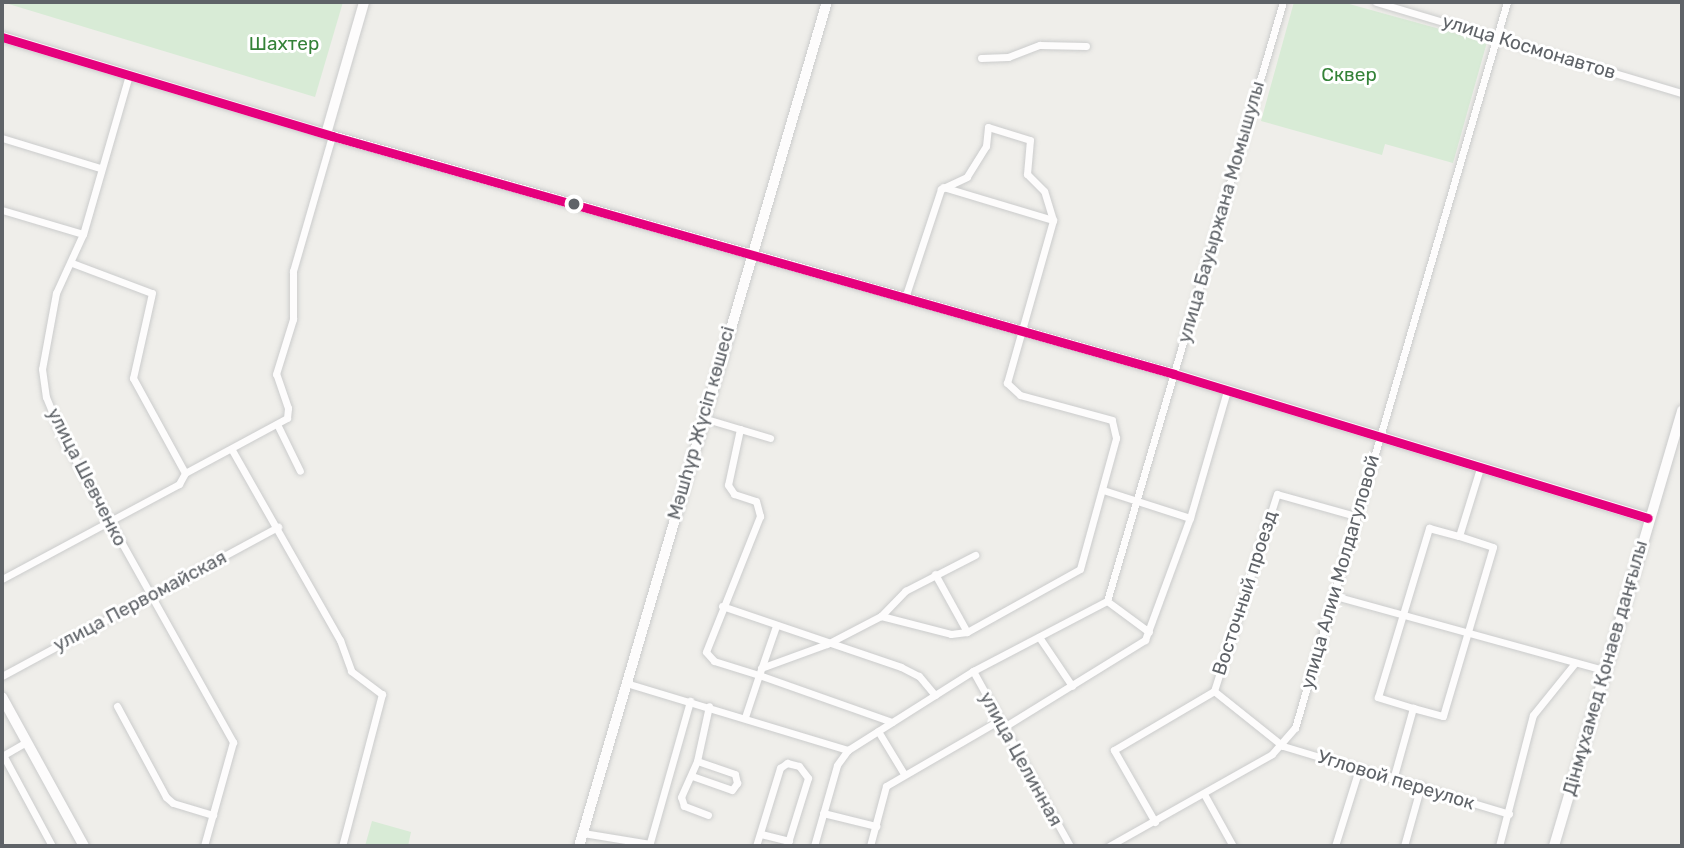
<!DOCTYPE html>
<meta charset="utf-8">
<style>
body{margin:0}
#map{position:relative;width:1684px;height:848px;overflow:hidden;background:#efeeea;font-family:Rubik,sans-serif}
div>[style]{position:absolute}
.green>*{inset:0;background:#d8ebd6}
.roads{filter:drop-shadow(0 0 2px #cbcccc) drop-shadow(0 0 2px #cbcccc)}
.street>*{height:7px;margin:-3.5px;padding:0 3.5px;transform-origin:3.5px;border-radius:3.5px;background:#fdfcfc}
.secondary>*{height:10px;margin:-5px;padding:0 5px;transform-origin:5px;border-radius:5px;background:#fdfcfc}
.bus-1>*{height:9px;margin:-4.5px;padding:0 4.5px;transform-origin:4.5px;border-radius:4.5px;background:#e5007d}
.dots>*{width:19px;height:19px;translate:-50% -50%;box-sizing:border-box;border:4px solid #fff;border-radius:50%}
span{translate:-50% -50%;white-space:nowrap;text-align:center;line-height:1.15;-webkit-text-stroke:6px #fff;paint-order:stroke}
.park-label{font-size:19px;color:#348238}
.street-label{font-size:19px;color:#5f6368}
.frame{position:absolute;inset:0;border:4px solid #5f6368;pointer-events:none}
</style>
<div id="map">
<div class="green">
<div style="clip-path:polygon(2px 2px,343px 2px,315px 97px)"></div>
<div style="clip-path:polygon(1294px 2px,1342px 2px,1487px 42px,1453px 163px,1385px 144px,1382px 155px,1261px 121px)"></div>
<div style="clip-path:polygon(372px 821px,411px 832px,408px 846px,365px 846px)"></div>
</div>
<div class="roads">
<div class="street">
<div style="left:1376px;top:2px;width:319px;rotate:16.6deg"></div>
<div style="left:981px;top:58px;width:27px;rotate:-2deg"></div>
<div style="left:1008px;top:57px;width:34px;rotate:-21deg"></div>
<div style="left:1040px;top:45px;width:46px;rotate:1.2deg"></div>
<div style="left:129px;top:75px;width:166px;rotate:106.1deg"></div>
<div style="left:83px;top:234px;width:65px;rotate:114.6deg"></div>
<div style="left:56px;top:293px;width:77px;rotate:100.4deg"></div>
<div style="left:42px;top:369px;width:28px;rotate:82deg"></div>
<div style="left:46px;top:397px;width:42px;rotate:67.7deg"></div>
<div style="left:62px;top:436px;width:351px;rotate:60.8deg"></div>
<div style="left:233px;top:742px;width:108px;rotate:105.6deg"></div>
<div style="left:2px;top:138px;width:102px;rotate:17deg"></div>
<div style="left:943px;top:187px;width:115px;rotate:16.7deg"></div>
<div style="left:2px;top:210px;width:84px;rotate:16.5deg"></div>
<div style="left:72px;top:263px;width:85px;rotate:20.6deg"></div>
<div style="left:152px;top:293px;width:87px;rotate:102.6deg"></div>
<div style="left:133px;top:378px;width:108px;rotate:61.3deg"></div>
<div style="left:703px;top:418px;width:70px;rotate:16.6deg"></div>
<div style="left:277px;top:424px;width:52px;rotate:63.9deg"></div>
<div style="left:740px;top:429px;width:57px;rotate:102.1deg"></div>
<div style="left:728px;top:485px;width:11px;rotate:56deg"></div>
<div style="left:734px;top:494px;width:23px;rotate:18deg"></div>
<div style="left:756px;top:501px;width:16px;rotate:75deg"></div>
<div style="left:760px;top:516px;width:146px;rotate:111.7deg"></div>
<div style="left:706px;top:652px;width:12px;rotate:48deg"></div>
<div style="left:714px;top:661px;width:47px;rotate:17.3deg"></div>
<div style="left:759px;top:675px;width:44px;rotate:108.4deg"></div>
<div style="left:232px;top:450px;width:219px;rotate:60.4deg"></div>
<div style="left:340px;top:640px;width:33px;rotate:70deg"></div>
<div style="left:351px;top:671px;width:39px;rotate:37deg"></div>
<div style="left:382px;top:694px;width:157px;rotate:104.7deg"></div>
<div style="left:1103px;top:490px;width:91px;rotate:17.8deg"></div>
<div style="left:935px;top:574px;width:66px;rotate:61.1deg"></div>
<div style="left:2px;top:579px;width:201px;rotate:-28.2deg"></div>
<div style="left:179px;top:484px;width:13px;rotate:-61deg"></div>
<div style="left:185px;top:473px;width:116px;rotate:-28.3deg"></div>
<div style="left:287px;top:418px;width:10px;rotate:-84deg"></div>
<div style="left:288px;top:408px;width:36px;rotate:-109deg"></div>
<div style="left:276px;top:374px;width:58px;rotate:-72.8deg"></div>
<div style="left:293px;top:319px;width:48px;rotate:-90deg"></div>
<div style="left:293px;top:271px;width:141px;rotate:-73.9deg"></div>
<div style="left:1335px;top:596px;width:279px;rotate:15.4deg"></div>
<div style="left:1107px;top:601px;width:52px;rotate:36.4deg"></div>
<div style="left:722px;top:606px;width:189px;rotate:18.8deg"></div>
<div style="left:901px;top:667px;width:20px;rotate:27deg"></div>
<div style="left:919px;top:676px;width:25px;rotate:50deg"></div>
<div style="left:881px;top:616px;width:35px;rotate:-46deg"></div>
<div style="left:905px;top:591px;width:79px;rotate:-27.2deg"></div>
<div style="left:776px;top:626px;width:52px;rotate:109.1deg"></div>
<div style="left:759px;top:675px;width:141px;rotate:19.5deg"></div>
<div style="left:1039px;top:637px;width:59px;rotate:56deg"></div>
<div style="left:761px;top:668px;width:70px;rotate:-20deg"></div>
<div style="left:827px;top:644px;width:61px;rotate:-27.4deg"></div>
<div style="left:881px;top:616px;width:72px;rotate:14.4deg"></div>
<div style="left:951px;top:634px;width:16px;rotate:-7deg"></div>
<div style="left:967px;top:632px;width:129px;rotate:-29.1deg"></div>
<div style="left:1080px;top:569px;width:136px;rotate:-74.6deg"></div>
<div style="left:1116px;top:438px;width:18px;rotate:-103deg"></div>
<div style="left:1112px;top:420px;width:95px;rotate:-164.8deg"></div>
<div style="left:1020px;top:395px;width:18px;rotate:-137deg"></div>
<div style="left:1007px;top:383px;width:169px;rotate:-74.2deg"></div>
<div style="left:1053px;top:220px;width:30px;rotate:-107deg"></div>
<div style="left:1044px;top:191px;width:24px;rotate:-135deg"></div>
<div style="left:1027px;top:174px;width:34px;rotate:-85deg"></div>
<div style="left:1030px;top:140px;width:44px;rotate:-162.8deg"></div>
<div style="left:988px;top:127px;width:19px;rotate:96deg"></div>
<div style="left:986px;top:146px;width:36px;rotate:122deg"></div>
<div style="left:967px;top:177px;width:29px;rotate:155deg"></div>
<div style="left:941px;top:189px;width:115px;rotate:108.3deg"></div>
<div style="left:973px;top:671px;width:200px;rotate:61deg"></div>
<div style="left:2px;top:676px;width:314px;rotate:-28.4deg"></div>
<div style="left:626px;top:683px;width:232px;rotate:16.8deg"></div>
<div style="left:1214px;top:691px;width:207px;rotate:-72.3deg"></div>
<div style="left:1277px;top:494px;width:82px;rotate:15.6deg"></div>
<div style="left:117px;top:706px;width:103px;rotate:61.7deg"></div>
<div style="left:166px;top:797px;width:9px;rotate:41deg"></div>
<div style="left:173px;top:803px;width:42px;rotate:16.7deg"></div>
<div style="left:1413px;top:708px;width:37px;rotate:-163deg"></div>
<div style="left:1378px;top:697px;width:177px;rotate:-73.2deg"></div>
<div style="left:1429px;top:528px;width:31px;rotate:15deg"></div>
<div style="left:1004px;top:727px;width:166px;rotate:-31.7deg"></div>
<div style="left:1145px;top:640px;width:130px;rotate:-69.8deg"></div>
<div style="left:1190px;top:518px;width:132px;rotate:-73.8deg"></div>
<div style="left:878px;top:731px;width:50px;rotate:58.8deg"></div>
<div style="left:3px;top:755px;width:103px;rotate:61.7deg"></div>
<div style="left:2px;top:756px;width:28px;rotate:-30deg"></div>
<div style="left:692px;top:776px;width:42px;rotate:19.3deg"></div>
<div style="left:732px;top:790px;width:9px;rotate:-54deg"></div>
<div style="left:737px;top:783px;width:9px;rotate:-103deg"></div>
<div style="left:735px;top:774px;width:40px;rotate:-161.1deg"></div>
<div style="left:1394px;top:776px;width:71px;rotate:-74.4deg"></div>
<div style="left:1413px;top:708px;width:31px;rotate:15deg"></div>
<div style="left:1443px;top:716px;width:176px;rotate:-73.5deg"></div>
<div style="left:1493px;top:547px;width:36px;rotate:-162deg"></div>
<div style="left:1459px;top:536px;width:71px;rotate:-72.8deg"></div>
<div style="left:1204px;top:794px;width:60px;rotate:60.9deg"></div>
<div style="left:823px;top:813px;width:55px;rotate:13.8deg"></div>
<div style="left:708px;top:815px;width:26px;rotate:-159deg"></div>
<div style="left:684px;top:806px;width:9px;rotate:-108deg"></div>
<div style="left:681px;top:797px;width:39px;rotate:-66deg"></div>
<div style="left:697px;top:761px;width:56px;rotate:-77.7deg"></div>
<div style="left:1155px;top:822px;width:83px;rotate:-119.7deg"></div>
<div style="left:1114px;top:750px;width:116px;rotate:-30.5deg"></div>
<div style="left:1214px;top:691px;width:88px;rotate:38.6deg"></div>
<div style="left:1283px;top:746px;width:236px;rotate:16.7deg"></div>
<div style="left:583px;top:833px;width:68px;rotate:9.3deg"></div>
<div style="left:761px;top:834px;width:29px;rotate:14deg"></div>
<div style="left:649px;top:846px;width:151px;rotate:-74.2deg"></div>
<div style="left:756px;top:846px;width:82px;rotate:-72.9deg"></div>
<div style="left:780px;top:768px;width:9px;rotate:-36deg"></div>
<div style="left:787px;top:763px;width:12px;rotate:14deg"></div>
<div style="left:799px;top:766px;width:15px;rotate:53deg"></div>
<div style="left:808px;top:778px;width:71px;rotate:107.2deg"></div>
<div style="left:814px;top:846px;width:84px;rotate:-74.1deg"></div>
<div style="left:837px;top:765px;width:19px;rotate:-54deg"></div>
<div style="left:848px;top:750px;width:148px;rotate:-32.3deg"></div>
<div style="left:973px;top:671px;width:151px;rotate:-27.6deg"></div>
<div style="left:1107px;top:601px;width:624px;rotate:-73.63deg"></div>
<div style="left:870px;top:846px;width:62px;rotate:-75.1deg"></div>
<div style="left:886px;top:786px;width:132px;rotate:-30.1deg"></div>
<div style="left:1109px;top:846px;width:187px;rotate:-29.4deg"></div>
<div style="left:1272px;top:754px;width:35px;rotate:-49deg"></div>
<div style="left:1295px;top:728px;width:756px;rotate:-73.72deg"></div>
<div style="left:1335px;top:846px;width:81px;rotate:-72.7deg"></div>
<div style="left:1404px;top:846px;width:63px;rotate:-74.4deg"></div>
<div style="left:1499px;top:846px;width:135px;rotate:-75.5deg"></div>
<div style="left:1533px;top:715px;width:67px;rotate:-51.1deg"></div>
</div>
<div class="secondary">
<div style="left:2px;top:37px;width:345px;rotate:16.7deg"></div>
<div style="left:332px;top:136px;width:875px;rotate:15.78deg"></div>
<div style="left:1174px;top:374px;width:495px;rotate:16.9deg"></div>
<div style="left:326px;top:134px;width:137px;rotate:-73.9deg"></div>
<div style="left:2px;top:697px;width:170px;rotate:61.2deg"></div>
<div style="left:579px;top:846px;width:880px;rotate:-73.63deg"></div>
<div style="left:1554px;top:846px;width:454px;rotate:-73.6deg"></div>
</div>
</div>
<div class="bus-1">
<div style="left:2px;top:37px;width:345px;rotate:16.7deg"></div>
<div style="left:332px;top:136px;width:875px;rotate:15.78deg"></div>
<div style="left:1174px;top:374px;width:495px;rotate:16.9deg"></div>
</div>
<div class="dots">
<div style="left:574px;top:204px;background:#5f6368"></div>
</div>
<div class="park-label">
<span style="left:284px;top:44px">Шахтер</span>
<span style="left:1349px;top:75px">Сквер</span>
</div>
<div class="street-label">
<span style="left:1529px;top:47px;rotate:17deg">улица Космонавтов</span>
<span style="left:1221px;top:212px;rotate:-74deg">улица Бауыржана Момышулы</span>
<span style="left:701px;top:423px;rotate:-74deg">Мәшһүр Жүсіп көшесі</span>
<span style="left:87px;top:477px;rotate:63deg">улица Шевченко</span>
<span style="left:1340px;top:572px;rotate:-74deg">улица Алии Молдагуловой</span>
<span style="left:1245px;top:593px;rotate:-72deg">Восточный проезд</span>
<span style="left:140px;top:601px;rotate:-28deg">улица Первомайская</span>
<span style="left:1605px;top:668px;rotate:-74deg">Дінмұхамед Қонаев даңғылы</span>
<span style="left:1021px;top:759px;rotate:61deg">улица Целинная</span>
<span style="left:1396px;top:780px;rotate:17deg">Угловой переулок</span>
</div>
<div class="frame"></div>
</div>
